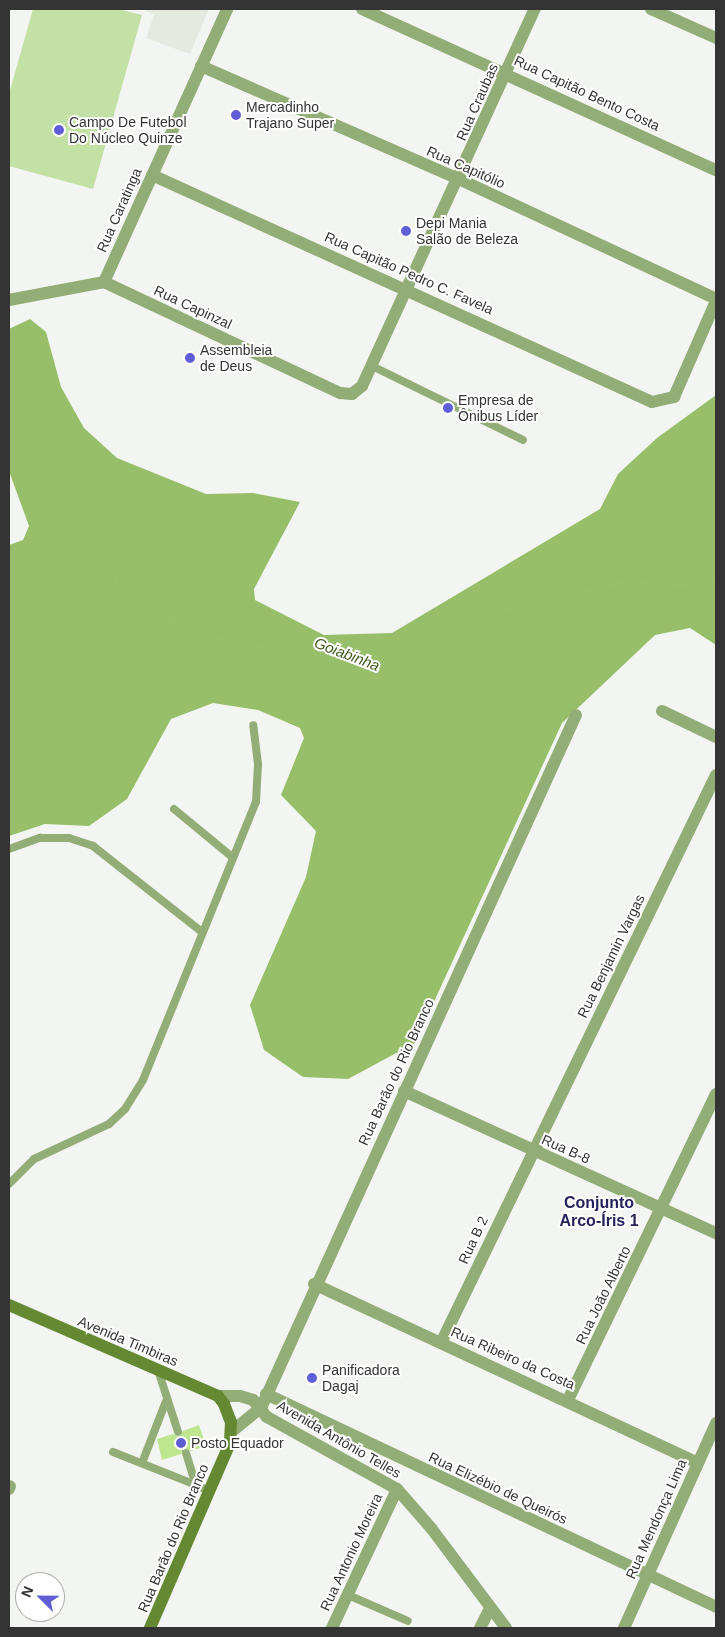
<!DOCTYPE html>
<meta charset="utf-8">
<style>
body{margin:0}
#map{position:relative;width:725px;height:1637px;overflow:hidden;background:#f3f5f2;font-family:Helvetica,sans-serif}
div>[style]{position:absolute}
.built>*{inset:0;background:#e5eae0}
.green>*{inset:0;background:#c3e0a5}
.forest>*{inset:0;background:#97bf69}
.stream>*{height:4px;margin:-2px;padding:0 2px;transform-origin:2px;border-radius:2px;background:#98bf6a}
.building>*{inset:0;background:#bde68f}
.lane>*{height:8px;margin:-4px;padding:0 4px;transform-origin:4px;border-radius:4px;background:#93ad76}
.street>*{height:12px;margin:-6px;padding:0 6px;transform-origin:6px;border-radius:6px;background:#93ad76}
.secondary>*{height:12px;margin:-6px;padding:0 6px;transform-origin:6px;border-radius:6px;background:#648932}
.dots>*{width:14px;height:14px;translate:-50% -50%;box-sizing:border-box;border:2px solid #fff;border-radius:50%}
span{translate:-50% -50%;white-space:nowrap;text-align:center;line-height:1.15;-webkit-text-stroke:4px #fff;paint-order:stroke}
.street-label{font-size:14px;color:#333433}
.poi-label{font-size:14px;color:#333433}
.left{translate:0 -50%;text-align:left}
.water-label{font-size:15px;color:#3f591d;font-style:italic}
.quarter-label{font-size:16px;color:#24235c;font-weight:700}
.frame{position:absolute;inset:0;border:10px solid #333433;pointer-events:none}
.north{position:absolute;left:15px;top:1572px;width:50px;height:50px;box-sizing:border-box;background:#fff;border:1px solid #adaead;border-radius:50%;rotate:293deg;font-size:14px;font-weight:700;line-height:20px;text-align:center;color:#333433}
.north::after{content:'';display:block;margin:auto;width:18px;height:22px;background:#5f5ed6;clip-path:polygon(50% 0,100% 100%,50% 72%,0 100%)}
</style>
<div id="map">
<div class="built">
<div style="clip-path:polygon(143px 9px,209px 9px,190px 54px,146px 38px,154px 15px)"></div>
</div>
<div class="green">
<div style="clip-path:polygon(33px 9px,118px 9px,142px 15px,93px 189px,9px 166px,9px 94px)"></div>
</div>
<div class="forest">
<div style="clip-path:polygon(30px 319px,46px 332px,61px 387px,84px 428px,117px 458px,206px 494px,253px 493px,300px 502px,254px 589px,255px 600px,324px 635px,392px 633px,600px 509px,618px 474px,657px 438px,716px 395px,716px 645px,690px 628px,655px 635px,562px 723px,415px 1043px,348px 1079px,303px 1077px,264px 1050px,250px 1005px,306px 877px,316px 831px,281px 795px,304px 738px,300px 728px,258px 710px,213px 703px,171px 719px,127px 799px,89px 826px,45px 824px,9px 836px,9px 545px,23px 540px,29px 526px,9px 471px,9px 329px)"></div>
</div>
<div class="stream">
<div style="left:9px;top:360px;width:56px;rotate:67.1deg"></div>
<div style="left:31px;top:412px;width:159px;rotate:61.5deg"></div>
<div style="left:107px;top:552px;width:37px;rotate:71deg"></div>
<div style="left:119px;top:587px;width:35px;rotate:35deg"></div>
<div style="left:148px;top:607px;width:77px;rotate:23.9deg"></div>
<div style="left:218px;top:638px;width:40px;rotate:13deg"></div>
<div style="left:257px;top:647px;width:31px;rotate:-7deg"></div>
<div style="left:288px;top:643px;width:98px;rotate:22.1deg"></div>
<div style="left:379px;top:680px;width:32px"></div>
<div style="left:411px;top:680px;width:46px;rotate:-44.1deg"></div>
<div style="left:444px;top:648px;width:60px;rotate:-35.5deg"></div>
<div style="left:493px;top:613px;width:140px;rotate:-13.2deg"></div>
<div style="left:629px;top:581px;width:64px;rotate:5.4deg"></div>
<div style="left:693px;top:587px;width:24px;rotate:-19deg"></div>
<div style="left:9px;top:640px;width:8px;rotate:30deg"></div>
<div style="left:16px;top:644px;width:10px;rotate:-11deg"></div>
<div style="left:26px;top:642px;width:53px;rotate:24.6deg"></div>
<div style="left:74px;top:664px;width:14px;rotate:-21deg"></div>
<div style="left:87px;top:659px;width:13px;rotate:58deg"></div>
<div style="left:94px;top:670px;width:54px;rotate:-21.8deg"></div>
<div style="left:144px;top:650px;width:43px;rotate:-45.9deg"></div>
</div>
<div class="building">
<div style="clip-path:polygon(199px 1425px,206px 1446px,191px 1451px,184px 1448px,181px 1454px,162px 1460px,157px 1439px,173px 1434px,179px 1437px,183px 1431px)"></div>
</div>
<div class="lane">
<div style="left:372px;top:366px;width:168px;rotate:26.1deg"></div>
<div style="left:174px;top:809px;width:74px;rotate:39.5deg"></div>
<div style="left:9px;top:849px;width:33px;rotate:-20deg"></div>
<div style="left:40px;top:838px;width:29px"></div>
<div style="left:69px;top:838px;width:25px;rotate:18deg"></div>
<div style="left:93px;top:846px;width:139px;rotate:38.3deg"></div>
<div style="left:9px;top:1184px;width:35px;rotate:-45deg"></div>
<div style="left:34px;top:1159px;width:83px;rotate:-25deg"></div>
<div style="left:109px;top:1124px;width:22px;rotate:-43deg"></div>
<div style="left:125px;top:1109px;width:34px;rotate:-58deg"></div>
<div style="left:143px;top:1080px;width:300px;rotate:-67.9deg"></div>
<div style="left:256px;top:802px;width:38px;rotate:-87deg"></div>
<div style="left:258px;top:764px;width:39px;rotate:-97deg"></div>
<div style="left:158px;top:1370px;width:65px;rotate:72.1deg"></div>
<div style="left:113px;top:1452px;width:89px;rotate:21.7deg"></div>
<div style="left:186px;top:1453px;width:34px;rotate:73deg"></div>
<div style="left:196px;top:1485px;width:14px;rotate:25deg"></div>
<div style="left:142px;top:1463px;width:66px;rotate:-68.8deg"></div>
<div style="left:348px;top:1595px;width:65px;rotate:23.4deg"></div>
</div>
<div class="street">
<div style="left:362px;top:9px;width:389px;rotate:24.5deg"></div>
<div style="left:651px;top:9px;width:71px;rotate:24deg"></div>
<div style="left:201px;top:66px;width:282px;rotate:23.7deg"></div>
<div style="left:459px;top:179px;width:284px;rotate:25deg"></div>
<div style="left:152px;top:175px;width:549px;rotate:24.42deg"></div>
<div style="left:652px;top:402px;width:23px;rotate:-13deg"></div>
<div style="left:674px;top:397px;width:105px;rotate:-66.4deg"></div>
<div style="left:104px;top:282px;width:261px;rotate:25.2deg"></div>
<div style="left:340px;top:393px;width:12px;rotate:5deg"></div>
<div style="left:352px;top:394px;width:13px;rotate:-39deg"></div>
<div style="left:362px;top:386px;width:415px;rotate:-65.4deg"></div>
<div style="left:104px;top:282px;width:299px;rotate:-65.7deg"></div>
<div style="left:9px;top:300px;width:97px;rotate:-10.7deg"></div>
<div style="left:662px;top:711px;width:60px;rotate:25.7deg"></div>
<div style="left:404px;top:1091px;width:343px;rotate:24.5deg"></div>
<div style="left:314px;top:1284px;width:423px;rotate:25deg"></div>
<div style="left:441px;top:1343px;width:631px;rotate:-64.17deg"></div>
<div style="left:266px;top:1394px;width:498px;rotate:25.3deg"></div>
<div style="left:218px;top:1396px;width:22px"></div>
<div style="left:240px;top:1396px;width:14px;rotate:17deg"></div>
<div style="left:253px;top:1400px;width:22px;rotate:51deg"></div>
<div style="left:267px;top:1417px;width:149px;rotate:29deg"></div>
<div style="left:397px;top:1489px;width:52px;rotate:48.9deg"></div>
<div style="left:431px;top:1528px;width:125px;rotate:53.1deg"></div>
<div style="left:568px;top:1400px;width:340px;rotate:-64.2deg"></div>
<div style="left:231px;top:1432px;width:38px;rotate:-39deg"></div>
<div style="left:261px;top:1408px;width:761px;rotate:-65.56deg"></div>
<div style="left:9px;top:1489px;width:3px;rotate:-72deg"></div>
<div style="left:332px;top:1628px;width:153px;rotate:-64.9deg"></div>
<div style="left:480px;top:1628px;width:22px;rotate:-63deg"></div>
<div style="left:624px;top:1628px;width:225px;rotate:-65.8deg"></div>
</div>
<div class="secondary">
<div style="left:9px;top:1305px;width:228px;rotate:23.5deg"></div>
<div style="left:218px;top:1396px;width:10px;rotate:53deg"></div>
<div style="left:224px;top:1404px;width:19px;rotate:69deg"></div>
<div style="left:231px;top:1422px;width:21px;rotate:93deg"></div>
<div style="left:230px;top:1443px;width:202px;rotate:113.4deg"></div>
</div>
<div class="dots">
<div style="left:236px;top:115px;background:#5f5ed6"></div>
<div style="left:59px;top:130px;background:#5f5ed6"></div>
<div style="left:406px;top:231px;background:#5f5ed6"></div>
<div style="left:190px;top:358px;background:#5f5ed6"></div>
<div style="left:448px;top:408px;background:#5f5ed6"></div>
<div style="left:312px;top:1378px;background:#5f5ed6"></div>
<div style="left:181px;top:1443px;background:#5f5ed6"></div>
</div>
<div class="street-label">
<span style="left:587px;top:93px;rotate:25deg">Rua Capitão Bento Costa</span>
<span style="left:477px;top:102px;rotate:-66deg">Rua Craubas</span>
<span style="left:466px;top:167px;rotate:24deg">Rua Capitólio</span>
<span style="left:119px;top:210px;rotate:-66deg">Rua Caratinga</span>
<span style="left:409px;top:273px;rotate:24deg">Rua Capitão Pedro C. Favela</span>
<span style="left:193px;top:307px;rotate:25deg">Rua Capinzal</span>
<span style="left:611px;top:956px;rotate:-64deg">Rua Benjamin Vargas</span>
<span style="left:396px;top:1072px;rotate:-65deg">Rua Barão do Rio Branco</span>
<span style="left:566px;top:1149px;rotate:24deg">Rua B-8</span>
<span style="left:473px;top:1240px;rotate:-65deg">Rua B 2</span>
<span style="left:603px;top:1295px;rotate:-64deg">Rua João Alberto</span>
<span style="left:128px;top:1341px;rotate:23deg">Avenida Timbiras</span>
<span style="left:513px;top:1358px;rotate:24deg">Rua Ribeiro da Costa</span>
<span style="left:339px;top:1439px;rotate:30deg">Avenida Antônio Telles</span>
<span style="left:498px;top:1488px;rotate:25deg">Rua Elizébio de Queirós</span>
<span style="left:656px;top:1519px;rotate:-66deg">Rua Mendonça Lima</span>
<span style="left:173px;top:1538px;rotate:-67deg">Rua Barão do Rio Branco</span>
<span style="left:351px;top:1552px;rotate:-65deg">Rua Antonio Moreira</span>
</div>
<div class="poi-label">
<span class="left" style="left:246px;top:115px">Mercadinho<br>Trajano Super</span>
<span class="left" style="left:69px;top:130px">Campo De Futebol<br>Do Núcleo Quinze</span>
<span class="left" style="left:416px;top:231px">Depi Mania<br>Salão de Beleza</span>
<span class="left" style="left:200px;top:358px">Assembleia<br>de Deus</span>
<span class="left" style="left:458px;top:408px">Empresa de<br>Ônibus Líder</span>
<span class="left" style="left:322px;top:1378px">Panificadora<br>Dagaj</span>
<span class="left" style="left:191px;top:1443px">Posto Equador</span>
</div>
<div class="water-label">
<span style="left:347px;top:654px;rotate:21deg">Goiabinha</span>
</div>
<div class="quarter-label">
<span style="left:599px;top:1212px">Conjunto<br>Arco-Íris 1</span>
</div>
<div class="frame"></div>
<div class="north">N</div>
</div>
